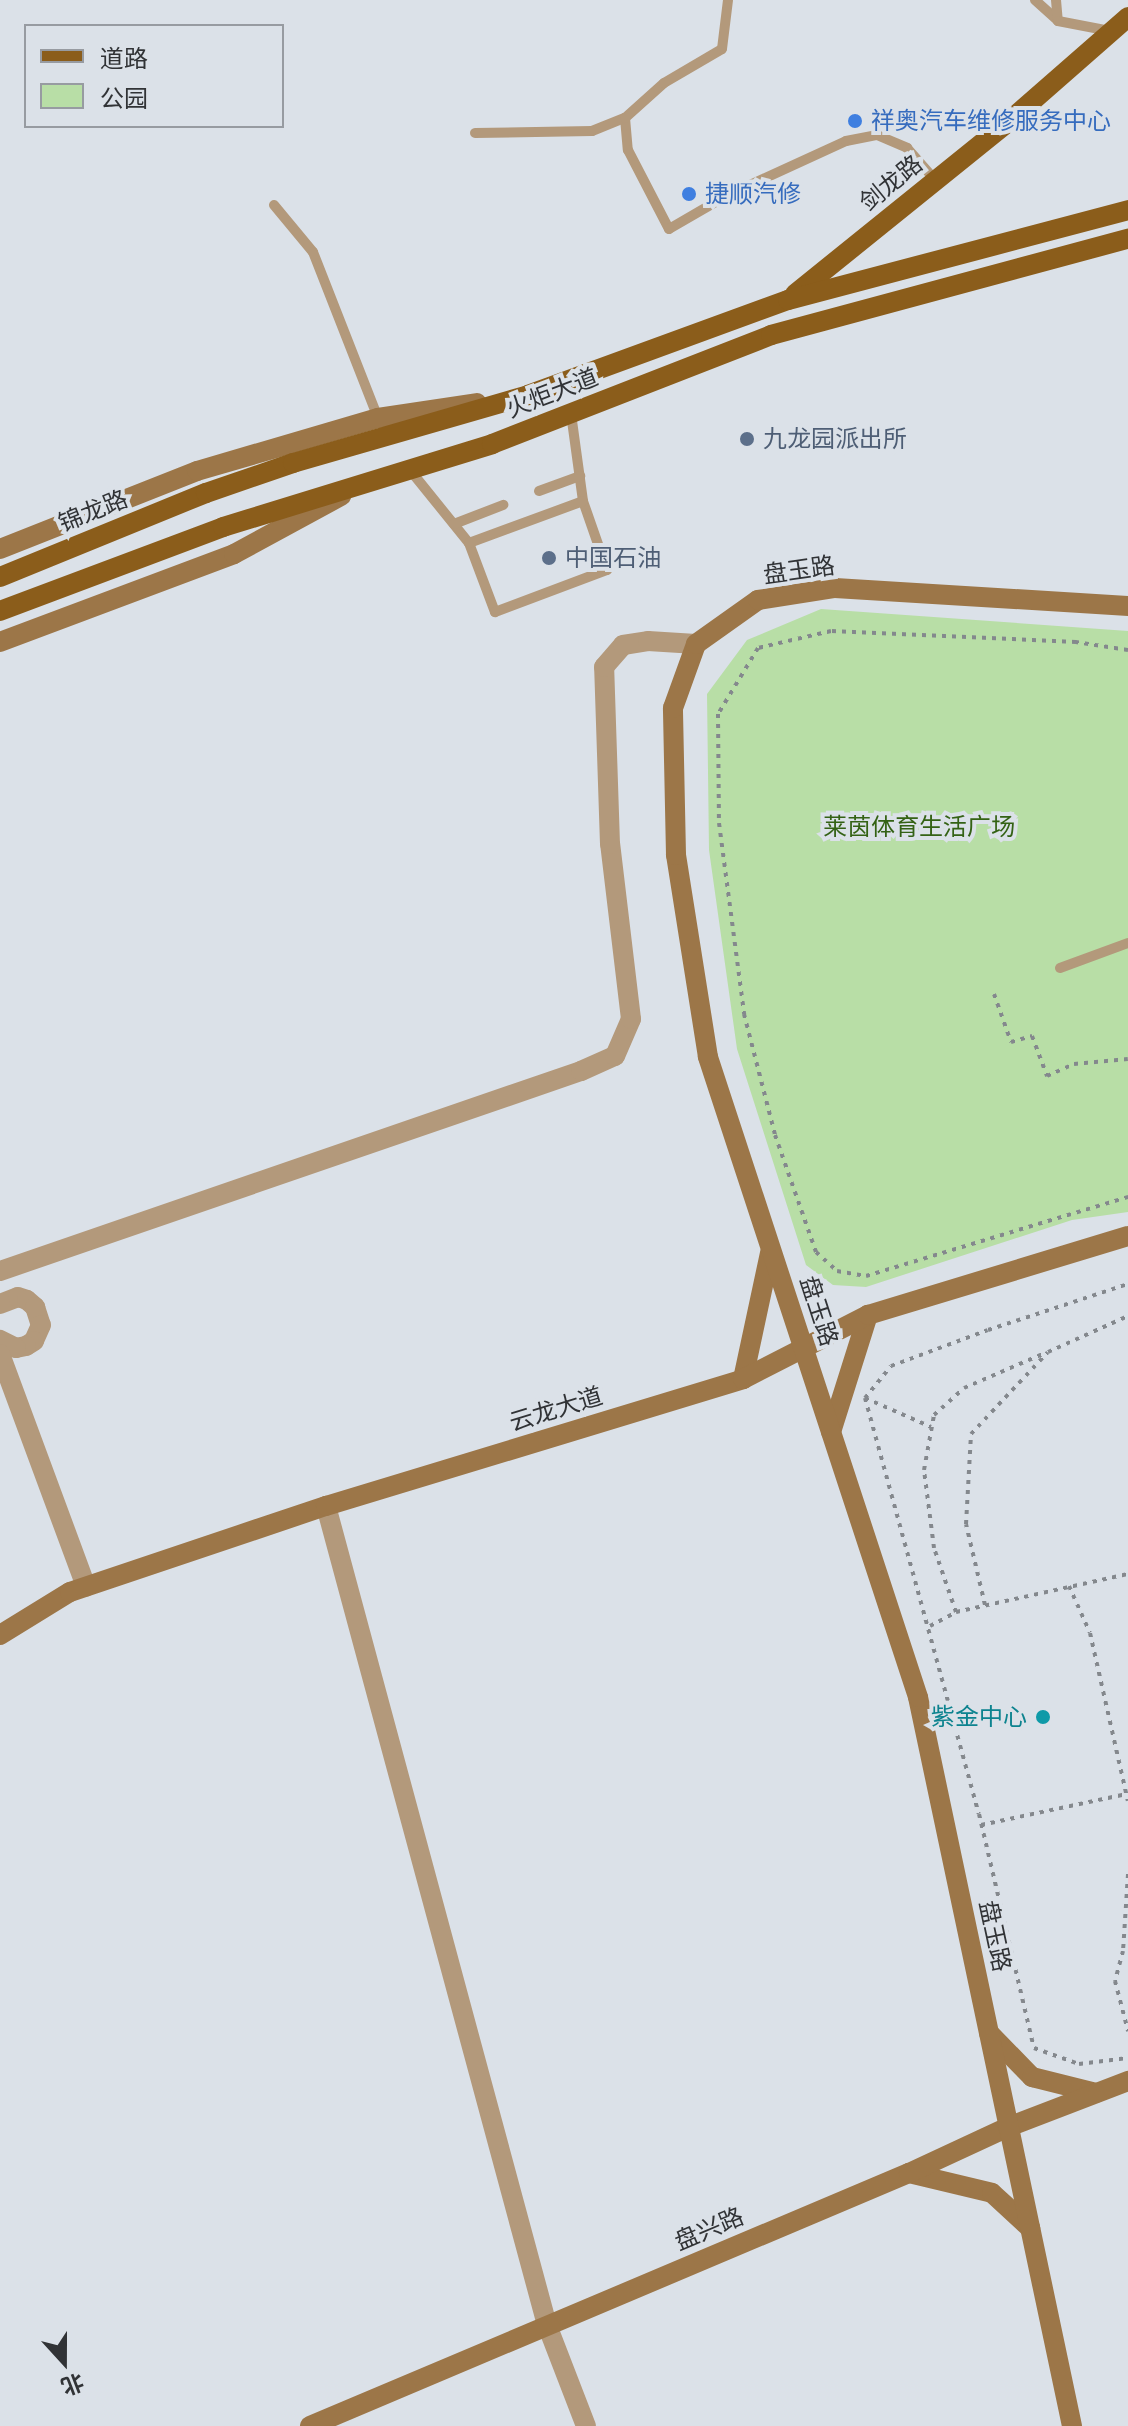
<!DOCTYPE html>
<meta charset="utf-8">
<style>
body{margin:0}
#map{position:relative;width:1128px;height:2426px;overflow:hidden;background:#dbe1e8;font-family:Raleway,"Noto Sans SC",sans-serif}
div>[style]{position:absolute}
.green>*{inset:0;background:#b8dea6}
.path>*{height:4px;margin-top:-2px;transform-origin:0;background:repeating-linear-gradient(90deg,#84888d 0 4px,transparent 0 10px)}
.lane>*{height:10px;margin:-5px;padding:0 5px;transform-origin:5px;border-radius:5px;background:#b3997b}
.street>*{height:20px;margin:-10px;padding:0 10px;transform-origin:10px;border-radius:10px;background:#b3997b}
.secondary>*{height:20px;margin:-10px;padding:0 10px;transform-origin:10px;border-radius:10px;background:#9c7648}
.primary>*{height:20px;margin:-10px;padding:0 10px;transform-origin:10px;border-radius:10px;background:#8b5d1b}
.dots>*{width:22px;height:22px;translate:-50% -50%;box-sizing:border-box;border:4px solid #dbe1e8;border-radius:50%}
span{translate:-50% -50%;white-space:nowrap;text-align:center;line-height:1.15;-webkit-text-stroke:8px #dbe1e8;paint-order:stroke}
.shop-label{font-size:24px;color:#366cbe}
.left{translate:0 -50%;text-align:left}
.street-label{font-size:24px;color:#313336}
.service-label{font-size:24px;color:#4e5e75}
.park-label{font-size:24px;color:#346215}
.culture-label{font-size:24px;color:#0d838f}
.right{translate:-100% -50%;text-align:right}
.legend{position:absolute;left:24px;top:24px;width:260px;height:104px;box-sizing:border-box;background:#dbe1e8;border:2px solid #979ba1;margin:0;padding:10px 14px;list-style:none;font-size:24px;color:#313336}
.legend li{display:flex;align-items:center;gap:16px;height:40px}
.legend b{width:40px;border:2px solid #979ba1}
.north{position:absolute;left:24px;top:2322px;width:80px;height:80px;-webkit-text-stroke:6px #dbe1e8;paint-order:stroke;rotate:159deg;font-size:22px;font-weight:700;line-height:32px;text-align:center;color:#313336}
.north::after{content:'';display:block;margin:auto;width:28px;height:36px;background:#313336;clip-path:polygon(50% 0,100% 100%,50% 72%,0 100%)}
</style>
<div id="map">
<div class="green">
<div style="clip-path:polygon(821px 609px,1128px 631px,1128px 1212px,1072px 1220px,866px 1287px,833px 1285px,806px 1265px,737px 1049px,709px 850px,707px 694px,747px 640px)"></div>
</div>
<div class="path">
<div style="left:1128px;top:650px;width:53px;rotate:-171.3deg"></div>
<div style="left:1076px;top:642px;width:245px;rotate:-177.4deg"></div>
<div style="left:831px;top:631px;width:75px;rotate:166.9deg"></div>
<div style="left:758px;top:648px;width:77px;rotate:121.2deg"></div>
<div style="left:718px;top:714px;width:109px;rotate:89.5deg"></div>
<div style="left:719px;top:823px;width:193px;rotate:82.5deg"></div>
<div style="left:744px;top:1014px;width:125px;rotate:75.6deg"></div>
<div style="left:775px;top:1135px;width:124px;rotate:70.7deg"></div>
<div style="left:816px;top:1252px;width:28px;rotate:42deg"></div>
<div style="left:837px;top:1271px;width:29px;rotate:10deg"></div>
<div style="left:866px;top:1276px;width:274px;rotate:-16.8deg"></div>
<div style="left:994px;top:994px;width:51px;rotate:70.5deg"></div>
<div style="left:1011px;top:1042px;width:22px;rotate:-16deg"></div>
<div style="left:1032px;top:1036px;width:43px;rotate:69.4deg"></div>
<div style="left:1047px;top:1076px;width:30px;rotate:-24deg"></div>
<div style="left:1074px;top:1064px;width:54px;rotate:-5.3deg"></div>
<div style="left:865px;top:1398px;width:431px;rotate:74.7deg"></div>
<div style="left:979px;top:1814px;width:240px;rotate:76.8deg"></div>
<div style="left:1034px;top:2048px;width:48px;rotate:19.6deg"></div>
<div style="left:1079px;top:2064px;width:49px;rotate:-7deg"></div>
<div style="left:865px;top:1398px;width:41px;rotate:-50.9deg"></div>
<div style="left:891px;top:1366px;width:103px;rotate:-20.4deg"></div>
<div style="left:988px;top:1330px;width:147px;rotate:-18.2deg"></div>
<div style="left:865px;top:1398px;width:72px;rotate:23.7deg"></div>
<div style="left:1069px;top:1586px;width:51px;rotate:65.9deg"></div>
<div style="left:1090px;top:1633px;width:172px;rotate:77.3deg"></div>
<div style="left:985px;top:1605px;width:83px;rotate:-103.2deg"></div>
<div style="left:966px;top:1524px;width:90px;rotate:-86.8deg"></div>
<div style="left:971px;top:1434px;width:112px;rotate:-46.8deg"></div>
<div style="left:1048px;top:1352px;width:88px;rotate:-24.2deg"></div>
<div style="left:956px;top:1612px;width:68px;rotate:-109deg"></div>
<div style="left:934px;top:1548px;width:79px;rotate:-97.3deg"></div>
<div style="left:924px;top:1470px;width:56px;rotate:-79.7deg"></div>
<div style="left:934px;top:1415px;width:40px;rotate:-42deg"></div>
<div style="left:964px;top:1388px;width:88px;rotate:-23.4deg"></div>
<div style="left:930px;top:1626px;width:30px;rotate:-28deg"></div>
<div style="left:956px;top:1612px;width:176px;rotate:-12.5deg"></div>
<div style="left:981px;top:1825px;width:149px;rotate:-12deg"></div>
<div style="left:1128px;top:1874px;width:77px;rotate:93.7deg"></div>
<div style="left:1123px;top:1951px;width:31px;rotate:105deg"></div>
<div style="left:1115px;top:1981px;width:52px;rotate:75.4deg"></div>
</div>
<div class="lane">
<div style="left:1035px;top:0;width:31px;rotate:42deg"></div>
<div style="left:1056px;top:0;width:21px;rotate:85deg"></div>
<div style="left:1058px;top:21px;width:53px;rotate:10.9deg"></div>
<div style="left:625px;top:118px;width:32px;rotate:85deg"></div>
<div style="left:628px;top:150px;width:89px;rotate:62.6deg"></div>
<div style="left:669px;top:229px;width:66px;rotate:-30.1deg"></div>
<div style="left:726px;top:196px;width:132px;rotate:-24.6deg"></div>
<div style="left:846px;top:141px;width:32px;rotate:-11deg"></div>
<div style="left:877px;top:135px;width:33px;rotate:23deg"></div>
<div style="left:907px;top:148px;width:44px;rotate:48.7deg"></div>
<div style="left:475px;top:133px;width:117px;rotate:-1deg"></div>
<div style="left:592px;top:131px;width:35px;rotate:-22deg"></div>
<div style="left:625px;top:118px;width:52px;rotate:-41.9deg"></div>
<div style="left:664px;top:83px;width:67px;rotate:-30.4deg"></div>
<div style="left:722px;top:49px;width:49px;rotate:-83deg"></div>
<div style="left:274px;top:205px;width:61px;rotate:50.3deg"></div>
<div style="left:313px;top:252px;width:178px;rotate:68.6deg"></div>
<div style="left:410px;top:470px;width:94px;rotate:51.1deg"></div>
<div style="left:469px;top:543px;width:74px;rotate:69.4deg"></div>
<div style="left:495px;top:612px;width:120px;rotate:-20.6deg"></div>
<div style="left:607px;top:570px;width:73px;rotate:-109.2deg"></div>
<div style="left:583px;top:501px;width:89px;rotate:-97.8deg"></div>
<div style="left:539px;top:491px;width:44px;rotate:-20.1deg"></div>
<div style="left:454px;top:524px;width:53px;rotate:-21.2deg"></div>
<div style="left:469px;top:543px;width:121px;rotate:-20.2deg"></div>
<div style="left:1060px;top:968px;width:72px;rotate:-20.2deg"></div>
</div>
<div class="street">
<div style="left:0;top:1271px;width:614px;rotate:-19deg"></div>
<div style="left:581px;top:1071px;width:37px;rotate:-24deg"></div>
<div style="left:615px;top:1056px;width:40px;rotate:-66.6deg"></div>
<div style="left:631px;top:1019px;width:176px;rotate:-96.8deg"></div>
<div style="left:610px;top:844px;width:177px;rotate:-91.9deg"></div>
<div style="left:604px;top:667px;width:29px;rotate:-49deg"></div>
<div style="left:623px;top:645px;width:25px;rotate:-9deg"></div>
<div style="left:648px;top:641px;width:48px;rotate:3.6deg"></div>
<div style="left:0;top:1304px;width:19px;rotate:-21deg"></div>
<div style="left:18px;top:1297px;width:9px;rotate:18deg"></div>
<div style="left:27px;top:1300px;width:11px;rotate:41deg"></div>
<div style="left:35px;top:1307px;width:19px;rotate:72deg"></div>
<div style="left:41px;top:1325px;width:17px;rotate:114deg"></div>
<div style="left:34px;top:1341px;width:9px;rotate:148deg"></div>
<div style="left:26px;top:1346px;width:10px;rotate:169deg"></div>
<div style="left:16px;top:1348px;width:18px;rotate:-153deg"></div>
<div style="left:0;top:1354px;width:248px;rotate:69.7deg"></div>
<div style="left:326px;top:1506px;width:848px;rotate:74.9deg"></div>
<div style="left:547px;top:2325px;width:108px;rotate:68.9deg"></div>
</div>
<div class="secondary">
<div style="left:0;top:549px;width:212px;rotate:-21.6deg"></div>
<div style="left:197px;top:471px;width:189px;rotate:-16.3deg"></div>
<div style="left:378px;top:418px;width:100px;rotate:-8.6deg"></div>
<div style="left:0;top:642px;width:250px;rotate:-20.6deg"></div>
<div style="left:234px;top:554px;width:122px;rotate:-28.5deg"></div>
<div style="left:743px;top:1379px;width:129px;rotate:-77.9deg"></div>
<div style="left:831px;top:1432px;width:123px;rotate:-72.5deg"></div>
<div style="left:0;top:1635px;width:82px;rotate:-31.6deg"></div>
<div style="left:70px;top:1592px;width:270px;rotate:-18.6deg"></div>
<div style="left:326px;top:1506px;width:436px;rotate:-16.9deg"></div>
<div style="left:743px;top:1379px;width:140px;rotate:-27.1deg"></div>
<div style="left:868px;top:1315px;width:272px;rotate:-16.9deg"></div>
<div style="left:989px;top:2033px;width:62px;rotate:45.7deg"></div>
<div style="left:1032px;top:2077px;width:66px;rotate:14deg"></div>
<div style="left:909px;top:2173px;width:85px;rotate:13.5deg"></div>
<div style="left:992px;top:2193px;width:52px;rotate:42.6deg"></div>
<div style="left:310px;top:2426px;width:650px;rotate:-22.9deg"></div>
<div style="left:909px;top:2173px;width:109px;rotate:-24.9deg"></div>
<div style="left:1008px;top:2127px;width:129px;rotate:-21deg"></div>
<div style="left:1072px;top:2426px;width:745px;rotate:-101.93deg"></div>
<div style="left:918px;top:1697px;width:674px;rotate:-108.17deg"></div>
<div style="left:708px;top:1057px;width:205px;rotate:-99deg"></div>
<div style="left:676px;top:855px;width:147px;rotate:-91.2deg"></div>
<div style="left:673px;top:708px;width:68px;rotate:-70.2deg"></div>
<div style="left:696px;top:644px;width:76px;rotate:-35.4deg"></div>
<div style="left:758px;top:600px;width:78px;rotate:-8.9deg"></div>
<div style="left:835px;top:588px;width:294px;rotate:3.5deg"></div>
</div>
<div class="primary">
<div style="left:795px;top:294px;width:272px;rotate:-38.9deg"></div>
<div style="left:1007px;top:123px;width:161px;rotate:-41.2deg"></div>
<div style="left:0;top:577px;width:222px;rotate:-22.2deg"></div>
<div style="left:206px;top:493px;width:92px;rotate:-19deg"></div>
<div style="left:293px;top:463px;width:245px;rotate:-16.1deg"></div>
<div style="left:528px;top:395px;width:277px;rotate:-20.1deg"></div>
<div style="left:788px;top:300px;width:352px;rotate:-14.8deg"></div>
<div style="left:0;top:611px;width:238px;rotate:-20.6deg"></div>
<div style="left:223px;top:527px;width:282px;rotate:-17.1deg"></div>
<div style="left:492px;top:444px;width:300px;rotate:-21.3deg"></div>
<div style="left:771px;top:335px;width:370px;rotate:-15.1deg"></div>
</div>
<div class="dots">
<div style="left:855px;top:121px;background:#3f7fe0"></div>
<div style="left:689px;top:194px;background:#3f7fe0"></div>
<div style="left:747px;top:439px;background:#5c6f8a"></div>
<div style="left:549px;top:558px;background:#5c6f8a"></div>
<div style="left:1043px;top:1717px;background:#0f9aa8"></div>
</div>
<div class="shop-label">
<span class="left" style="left:871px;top:121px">祥奥汽车维修服务中心</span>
<span class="left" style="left:705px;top:194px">捷顺汽修</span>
</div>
<div class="street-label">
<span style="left:891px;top:183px;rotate:-39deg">剑龙路</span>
<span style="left:552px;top:393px;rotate:-21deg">火炬大道</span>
<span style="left:93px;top:511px;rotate:-22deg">锦龙路</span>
<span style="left:799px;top:570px;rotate:-8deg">盘玉路</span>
<span style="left:819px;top:1311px;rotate:72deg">盘玉路</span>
<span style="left:556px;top:1409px;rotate:-17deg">云龙大道</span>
<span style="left:995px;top:1936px;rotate:78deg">盘玉路</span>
<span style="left:709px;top:2229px;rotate:-23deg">盘兴路</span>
</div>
<div class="service-label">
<span class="left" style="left:763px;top:439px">九龙园派出所</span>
<span class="left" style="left:565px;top:558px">中国石油</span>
</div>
<div class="park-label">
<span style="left:919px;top:827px">莱茵体育生活广场</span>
</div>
<div class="culture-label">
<span class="right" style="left:1027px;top:1717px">紫金中心</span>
</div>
<ul class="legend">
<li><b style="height:10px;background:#8b5d1b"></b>道路</li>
<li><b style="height:22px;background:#b8dea6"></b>公园</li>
</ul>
<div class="north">北</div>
</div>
